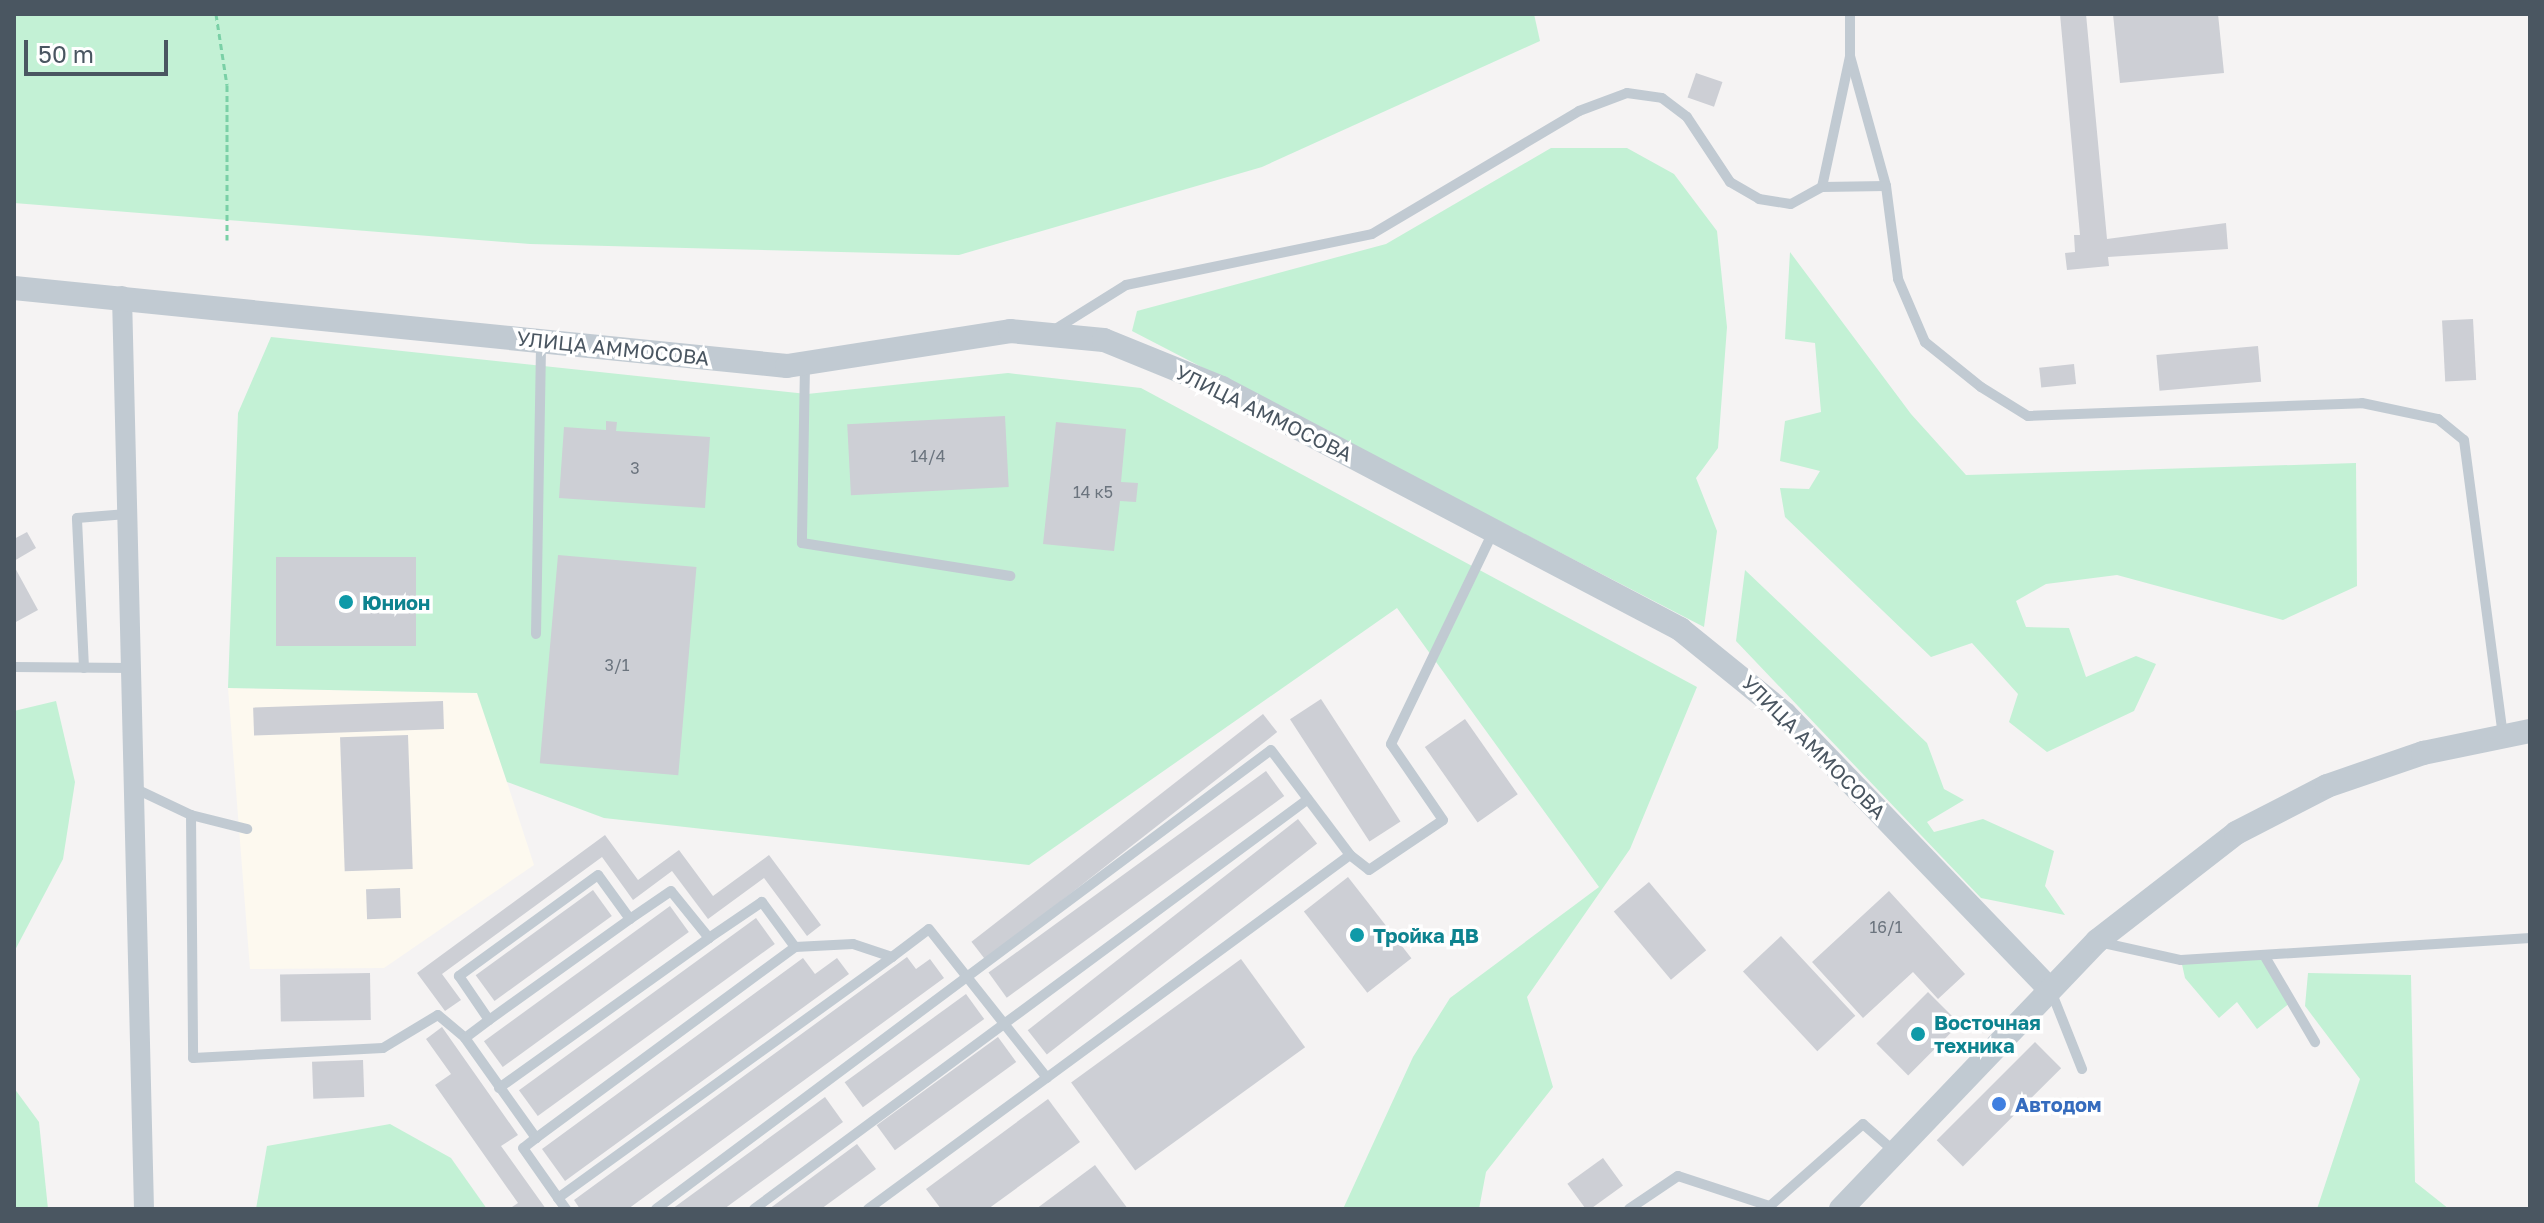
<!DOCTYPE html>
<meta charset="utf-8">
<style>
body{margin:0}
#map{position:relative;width:2544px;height:1223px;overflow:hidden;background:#f5f3f3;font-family:"Golos Text",sans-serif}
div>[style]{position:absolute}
.commercial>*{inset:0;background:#fdf9ef}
.green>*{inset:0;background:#c3f1d5}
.building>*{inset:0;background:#cdcfd5;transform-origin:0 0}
.path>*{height:3px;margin-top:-1.5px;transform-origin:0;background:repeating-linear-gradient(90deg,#7ad0a6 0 6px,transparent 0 10px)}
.service>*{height:10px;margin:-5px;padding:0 5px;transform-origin:5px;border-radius:5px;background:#c1cad2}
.minor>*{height:20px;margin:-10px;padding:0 10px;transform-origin:10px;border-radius:10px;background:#c1cad2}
.tertiary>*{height:24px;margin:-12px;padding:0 12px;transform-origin:12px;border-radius:12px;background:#c1cad2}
.dots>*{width:22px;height:22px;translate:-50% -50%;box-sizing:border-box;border:4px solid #fff;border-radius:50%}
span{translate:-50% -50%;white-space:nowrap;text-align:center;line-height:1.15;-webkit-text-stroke:7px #fff;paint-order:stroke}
.number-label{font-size:16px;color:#6b747e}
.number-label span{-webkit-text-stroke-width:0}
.street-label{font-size:20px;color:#4a5661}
.culture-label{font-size:20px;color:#0d838f;font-weight:700}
.left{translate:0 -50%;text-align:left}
.shop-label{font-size:20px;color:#366cbe;font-weight:700}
.frame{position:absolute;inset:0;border:16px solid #4a5661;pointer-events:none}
.scale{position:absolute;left:24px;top:40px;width:144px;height:36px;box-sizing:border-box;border:4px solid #4a5661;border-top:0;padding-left:10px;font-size:24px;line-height:28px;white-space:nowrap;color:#4a5661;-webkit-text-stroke:6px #fff;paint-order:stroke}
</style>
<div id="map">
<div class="commercial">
<div style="clip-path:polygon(228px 688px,478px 693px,534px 865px,384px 968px,250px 969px)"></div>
</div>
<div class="green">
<div style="clip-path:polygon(14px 14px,1534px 14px,1540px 41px,1262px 167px,959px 255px,530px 244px,14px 203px)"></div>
<div style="clip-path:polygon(1551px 148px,1627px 148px,1674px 174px,1717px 231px,1727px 327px,1718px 448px,1696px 478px,1717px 531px,1704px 627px,1132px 331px,1137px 311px,1386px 244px)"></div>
<div style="clip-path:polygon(1790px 252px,1911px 414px,1966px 475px,2356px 463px,2357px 586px,2283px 620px,2117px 575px,2046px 584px,2016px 601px,2026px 627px,2069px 628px,2086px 677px,2136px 656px,2156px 664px,2134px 711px,2047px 752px,2009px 722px,2018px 694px,1972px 643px,1931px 657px,1785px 517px,1780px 488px,1809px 489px,1820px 471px,1780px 461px,1785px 421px,1821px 412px,1815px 343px,1785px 339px)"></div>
<div style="clip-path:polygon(271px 337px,807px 394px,1008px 373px,1141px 388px,1697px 687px,1630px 849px,1527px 997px,1553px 1087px,1486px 1172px,1479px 1209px,1343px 1209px,1413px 1057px,1450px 998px,1599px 887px,1397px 608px,1029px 865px,604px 818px,507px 782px,477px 693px,228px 688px,238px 413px)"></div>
<div style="clip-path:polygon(1745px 570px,1927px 743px,1944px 789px,1964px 800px,1927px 822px,1934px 832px,1983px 819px,2054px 851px,2045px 886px,2065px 915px,1981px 898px,1736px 641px)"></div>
<div style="clip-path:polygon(56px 701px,75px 782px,63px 859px,14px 952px,14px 711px)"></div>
<div style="clip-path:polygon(2264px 955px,2291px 1002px,2257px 1029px,2237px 1002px,2219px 1018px,2185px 978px,2181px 960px)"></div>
<div style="clip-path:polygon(2308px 973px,2411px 975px,2415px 1182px,2449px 1209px,2317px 1209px,2360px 1079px,2305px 1006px)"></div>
<div style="clip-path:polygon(14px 1088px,39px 1122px,48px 1209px,14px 1209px)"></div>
<div style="clip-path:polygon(390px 1124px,451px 1158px,487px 1209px,256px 1209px,267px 1146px)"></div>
</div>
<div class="building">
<div style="clip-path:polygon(2060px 14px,2086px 14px,2107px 239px,2226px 223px,2228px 249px,2108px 257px,2109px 266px,2067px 270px,2065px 253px,2075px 252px,2074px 235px,2080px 235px)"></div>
<div style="clip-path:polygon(2113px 14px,2218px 14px,2224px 73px,2120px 83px)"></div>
<div style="left:1696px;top:73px;width:28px;height:26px;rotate:19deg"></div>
<div style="left:2473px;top:319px;width:61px;height:31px;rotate:87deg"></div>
<div style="left:2258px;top:346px;width:36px;height:102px;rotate:85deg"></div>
<div style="left:2074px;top:364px;width:20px;height:35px;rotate:84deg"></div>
<div style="left:1005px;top:416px;width:71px;height:158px;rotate:87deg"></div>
<div style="clip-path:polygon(606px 421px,617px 422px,616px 431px,710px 437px,705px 508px,559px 498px,564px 427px,606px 430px)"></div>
<div style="clip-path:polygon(1056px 422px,1126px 429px,1121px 482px,1138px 483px,1136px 502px,1120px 501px,1114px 551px,1043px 544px)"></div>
<div style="clip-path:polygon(27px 532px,36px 548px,14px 561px,14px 539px)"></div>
<div style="left:558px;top:555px;width:139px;height:209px;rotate:5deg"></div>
<div style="left:276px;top:557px;width:140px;height:89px"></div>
<div style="clip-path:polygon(14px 566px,38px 610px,14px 623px)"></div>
<div style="left:1321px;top:699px;width:146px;height:37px;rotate:57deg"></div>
<div style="left:443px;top:701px;width:28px;height:190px;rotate:88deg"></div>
<div style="left:1263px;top:714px;width:23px;height:370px;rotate:52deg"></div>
<div style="left:1465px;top:719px;width:92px;height:49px;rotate:55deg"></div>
<div style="left:408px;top:735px;width:134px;height:68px;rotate:88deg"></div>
<div style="left:1266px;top:771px;width:31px;height:343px;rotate:54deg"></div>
<div style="left:1298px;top:819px;width:31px;height:343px;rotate:52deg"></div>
<div style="clip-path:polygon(605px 835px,638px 880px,679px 850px,713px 896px,769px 855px,821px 925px,807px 936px,764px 878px,708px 919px,672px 871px,633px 900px,602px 857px,442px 974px,461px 1000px,445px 1011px,417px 973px)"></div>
<div style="left:1348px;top:877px;width:103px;height:56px;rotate:52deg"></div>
<div style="left:1649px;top:882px;width:89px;height:46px;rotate:50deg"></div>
<div style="left:400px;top:888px;width:30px;height:34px;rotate:88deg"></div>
<div style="left:593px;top:890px;width:32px;height:145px;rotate:54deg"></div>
<div style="clip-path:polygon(1889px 891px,1965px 974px,1938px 999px,1913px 972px,1863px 1018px,1812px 962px)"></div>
<div style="left:670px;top:906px;width:32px;height:230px;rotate:54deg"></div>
<div style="left:756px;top:918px;width:32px;height:293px;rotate:54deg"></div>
<div style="left:1781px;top:936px;width:109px;height:52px;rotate:47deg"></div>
<div style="clip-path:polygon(907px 957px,916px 969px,930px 959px,944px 978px,628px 1209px,580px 1209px,574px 1200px)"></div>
<div style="clip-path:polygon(803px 958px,815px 974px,837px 958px,849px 974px,565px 1181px,542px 1149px)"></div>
<div style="left:1241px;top:959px;width:109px;height:210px;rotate:54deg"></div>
<div style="left:370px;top:973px;width:47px;height:90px;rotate:89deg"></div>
<div style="left:1928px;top:992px;width:45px;height:73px;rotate:45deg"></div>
<div style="left:966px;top:994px;width:31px;height:150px;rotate:54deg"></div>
<div style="clip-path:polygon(442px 1027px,518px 1135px,501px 1146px,546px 1209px,509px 1209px,518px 1203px,435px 1085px,451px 1074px,426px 1039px)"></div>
<div style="left:998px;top:1037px;width:31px;height:150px;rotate:54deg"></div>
<div style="left:2035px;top:1042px;width:37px;height:139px;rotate:45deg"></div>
<div style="left:363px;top:1060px;width:37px;height:51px;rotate:88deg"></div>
<div style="clip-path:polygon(825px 1097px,843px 1122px,724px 1209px,672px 1209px)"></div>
<div style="clip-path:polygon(1048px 1099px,1080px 1142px,988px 1209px,941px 1209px,926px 1189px)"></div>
<div style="clip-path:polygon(857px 1144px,876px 1169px,821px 1209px,769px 1209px)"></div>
<div style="left:1603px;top:1158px;width:34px;height:44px;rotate:54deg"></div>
<div style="clip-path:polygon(1095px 1165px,1128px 1209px,1036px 1209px)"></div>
</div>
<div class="path">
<div style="left:216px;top:14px;width:72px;rotate:81.2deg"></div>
<div style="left:227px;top:85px;width:155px;rotate:90deg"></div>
</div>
<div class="service">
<div style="left:1850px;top:56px;width:135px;rotate:74.5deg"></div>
<div style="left:1886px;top:186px;width:94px;rotate:82.6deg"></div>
<div style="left:1898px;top:279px;width:69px;rotate:66.8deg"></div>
<div style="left:1925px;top:342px;width:72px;rotate:38.8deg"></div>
<div style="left:1981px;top:387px;width:55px;rotate:31.7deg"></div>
<div style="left:2028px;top:416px;width:334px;rotate:-2.2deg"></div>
<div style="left:2362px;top:403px;width:78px;rotate:11.9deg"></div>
<div style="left:2438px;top:419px;width:33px;rotate:39deg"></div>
<div style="left:2464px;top:440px;width:298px;rotate:82.5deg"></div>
<div style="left:1822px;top:187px;width:64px;rotate:-0.9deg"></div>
<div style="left:1054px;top:330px;width:85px;rotate:-32deg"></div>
<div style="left:1126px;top:285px;width:251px;rotate:-11.7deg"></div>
<div style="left:1372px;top:234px;width:241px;rotate:-30.7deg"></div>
<div style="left:1579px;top:111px;width:51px;rotate:-20.6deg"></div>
<div style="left:1627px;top:93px;width:35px;rotate:8deg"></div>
<div style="left:1662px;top:98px;width:31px;rotate:37deg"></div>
<div style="left:1687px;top:117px;width:78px;rotate:56.5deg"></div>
<div style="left:1730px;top:182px;width:34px;rotate:30deg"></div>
<div style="left:1759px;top:199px;width:32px;rotate:9deg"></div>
<div style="left:1791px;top:204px;width:35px;rotate:-29deg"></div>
<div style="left:1822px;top:187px;width:134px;rotate:-77.9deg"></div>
<div style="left:1850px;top:56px;width:42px;rotate:-90deg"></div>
<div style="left:805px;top:365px;width:178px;rotate:91deg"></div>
<div style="left:802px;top:543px;width:211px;rotate:9deg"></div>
<div style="left:536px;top:634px;width:291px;rotate:-89deg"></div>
<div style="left:14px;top:667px;width:117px;rotate:0.5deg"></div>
<div style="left:84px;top:668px;width:150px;rotate:-92.7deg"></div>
<div style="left:77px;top:518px;width:50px;rotate:-4.6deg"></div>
<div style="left:134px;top:788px;width:63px;rotate:25.3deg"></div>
<div style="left:191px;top:815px;width:243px;rotate:89.5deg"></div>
<div style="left:193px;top:1058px;width:190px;rotate:-3deg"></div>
<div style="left:383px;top:1048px;width:64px;rotate:-31deg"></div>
<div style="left:438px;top:1015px;width:35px;rotate:40deg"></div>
<div style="left:191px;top:815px;width:58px;rotate:14deg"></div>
<div style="left:1350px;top:855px;width:24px;rotate:38deg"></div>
<div style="left:1369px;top:870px;width:89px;rotate:-34deg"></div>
<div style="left:1443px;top:820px;width:92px;rotate:-124.4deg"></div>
<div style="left:1391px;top:744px;width:235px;rotate:-64.3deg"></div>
<div style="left:2099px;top:942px;width:84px;rotate:12.4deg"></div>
<div style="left:2181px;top:960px;width:350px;rotate:-3.6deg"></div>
<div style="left:2264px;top:955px;width:101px;rotate:59.6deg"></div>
<div style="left:892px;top:957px;width:41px;rotate:-161.6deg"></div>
<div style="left:853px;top:944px;width:58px;rotate:177deg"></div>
<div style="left:795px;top:947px;width:56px;rotate:-126.3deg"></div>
<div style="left:762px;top:902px;width:64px;rotate:145.8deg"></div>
<div style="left:709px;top:938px;width:60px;rotate:-129deg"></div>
<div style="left:671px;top:891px;width:50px;rotate:145.7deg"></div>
<div style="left:630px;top:919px;width:54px;rotate:-126deg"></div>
<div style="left:598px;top:875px;width:172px;rotate:144deg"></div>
<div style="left:459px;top:976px;width:53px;rotate:55.7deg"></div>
<div style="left:489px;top:1020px;width:30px;rotate:143deg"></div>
<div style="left:465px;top:1038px;width:123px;rotate:54.6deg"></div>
<div style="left:536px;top:1138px;width:16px;rotate:142deg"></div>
<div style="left:523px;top:1148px;width:61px;rotate:55deg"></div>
<div style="left:558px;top:1198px;width:412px;rotate:-35.8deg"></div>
<div style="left:892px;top:957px;width:46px;rotate:-37.1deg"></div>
<div style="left:929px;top:929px;width:190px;rotate:51.6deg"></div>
<div style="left:2051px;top:991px;width:84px;rotate:68.3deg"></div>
<div style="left:489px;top:1020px;width:173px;rotate:-35.6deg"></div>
<div style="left:499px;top:1088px;width:258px;rotate:-35.5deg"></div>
<div style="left:536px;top:1138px;width:322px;rotate:-36.4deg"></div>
<div style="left:558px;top:1198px;width:14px;rotate:54deg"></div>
<div style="left:656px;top:1209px;width:767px;rotate:-36.74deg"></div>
<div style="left:1271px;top:750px;width:131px;rotate:53deg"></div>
<div style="left:1350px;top:855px;width:598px;rotate:143.7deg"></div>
<div style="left:754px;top:1209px;width:689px;rotate:-36.5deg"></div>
<div style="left:1629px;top:1209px;width:59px;rotate:-34deg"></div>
<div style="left:1678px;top:1176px;width:97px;rotate:18.1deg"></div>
<div style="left:1770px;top:1206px;width:124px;rotate:-41.4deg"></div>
<div style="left:1863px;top:1124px;width:43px;rotate:41.2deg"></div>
</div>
<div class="minor">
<div style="left:122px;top:296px;width:913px;rotate:88.62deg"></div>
</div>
<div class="tertiary">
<div style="left:14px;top:288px;width:777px;rotate:5.76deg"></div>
<div style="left:787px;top:366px;width:226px;rotate:-8.9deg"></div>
<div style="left:1010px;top:331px;width:94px;rotate:5.5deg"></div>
<div style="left:1104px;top:340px;width:127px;rotate:22.1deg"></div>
<div style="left:1222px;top:388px;width:518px;rotate:27.75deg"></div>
<div style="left:1680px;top:629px;width:135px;rotate:39deg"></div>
<div style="left:1785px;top:714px;width:382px;rotate:46.1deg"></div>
<div style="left:1841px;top:1209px;width:371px;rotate:-46.3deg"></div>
<div style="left:2097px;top:941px;width:176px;rotate:-37.8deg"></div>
<div style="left:2236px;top:833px;width:102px;rotate:-27.3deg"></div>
<div style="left:2327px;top:786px;width:102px;rotate:-19deg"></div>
<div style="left:2423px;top:753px;width:109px;rotate:-11.6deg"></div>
</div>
<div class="dots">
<div style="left:346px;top:602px;background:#0f9aa8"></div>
<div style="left:1357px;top:935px;background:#0f9aa8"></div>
<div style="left:1918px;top:1034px;background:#0f9aa8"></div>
<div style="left:1999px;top:1104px;background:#3f7fe0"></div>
</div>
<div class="number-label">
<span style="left:928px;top:456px">14/4</span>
<span style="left:635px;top:468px">3</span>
<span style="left:1093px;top:492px">14 к5</span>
<span style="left:617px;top:665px">3/1</span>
<span style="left:1886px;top:927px">16/1</span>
</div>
<div class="street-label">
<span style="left:613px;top:348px;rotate:6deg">УЛИЦА АММОСОВА</span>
<span style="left:1264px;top:413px;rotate:26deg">УЛИЦА АММОСОВА</span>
<span style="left:1814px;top:747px;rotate:45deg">УЛИЦА АММОСОВА</span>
</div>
<div class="culture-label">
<span class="left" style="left:362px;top:602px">Юнион</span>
<span class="left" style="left:1373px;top:935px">Тройка ДВ</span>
<span class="left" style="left:1934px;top:1034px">Восточная<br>техника</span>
</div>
<div class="shop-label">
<span class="left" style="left:2015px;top:1104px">Автодом</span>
</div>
<div class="frame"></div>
<div class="scale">50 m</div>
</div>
